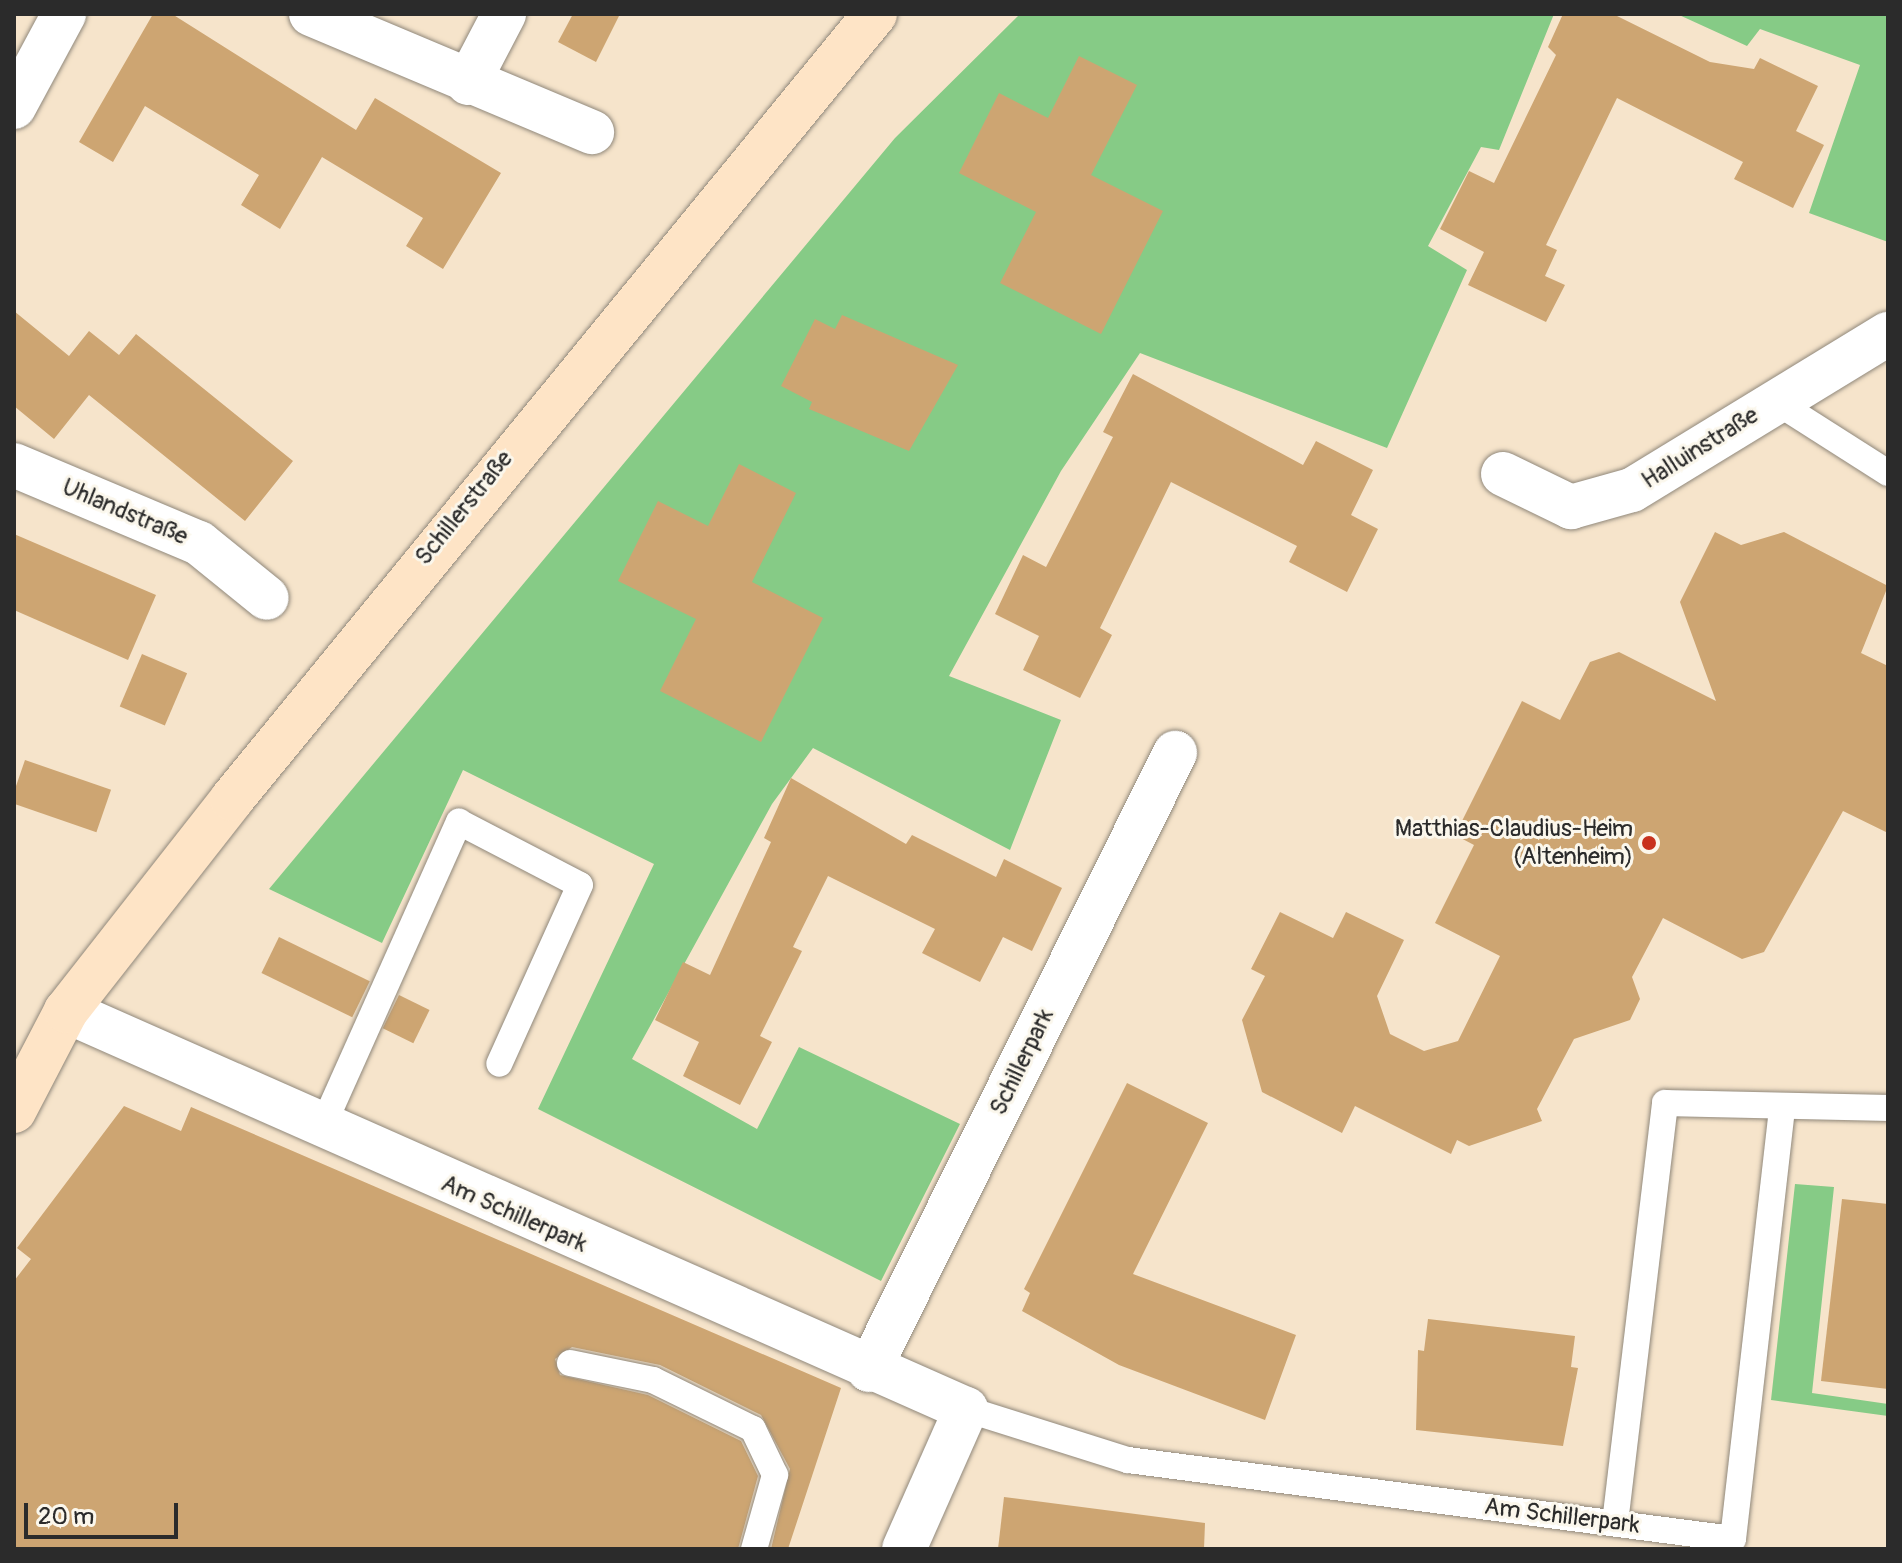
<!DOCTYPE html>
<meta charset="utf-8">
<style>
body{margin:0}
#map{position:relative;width:1902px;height:1563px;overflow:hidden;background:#f6e4cb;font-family:Pangolin,sans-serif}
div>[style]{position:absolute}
.green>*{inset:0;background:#86cb86}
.building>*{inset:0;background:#cda572;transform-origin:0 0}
.roads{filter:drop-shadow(0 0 2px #90887b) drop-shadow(0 0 2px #90887b)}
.service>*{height:26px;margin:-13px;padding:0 13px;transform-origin:13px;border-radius:13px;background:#fff}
.minor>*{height:44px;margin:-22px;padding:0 22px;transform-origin:22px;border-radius:22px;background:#fff}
.secondary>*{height:44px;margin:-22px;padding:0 22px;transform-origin:22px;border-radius:22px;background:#fee4c6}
.dots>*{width:22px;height:22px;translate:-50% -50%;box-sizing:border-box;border:4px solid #fbf7ec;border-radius:50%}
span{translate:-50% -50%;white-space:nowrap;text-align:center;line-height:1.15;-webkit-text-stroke:6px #fbf7ec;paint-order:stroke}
.street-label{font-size:24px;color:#2b2b2b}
.poi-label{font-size:24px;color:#2b2b2b}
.right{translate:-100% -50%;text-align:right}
.frame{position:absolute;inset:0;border:16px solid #2b2b2b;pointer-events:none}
.scale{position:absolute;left:24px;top:1503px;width:154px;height:36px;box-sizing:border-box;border:4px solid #2b2b2b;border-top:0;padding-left:10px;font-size:24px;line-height:28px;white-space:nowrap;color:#2b2b2b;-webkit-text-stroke:6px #fbf7ec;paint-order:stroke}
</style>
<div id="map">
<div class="green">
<div style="clip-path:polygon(1020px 14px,1554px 14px,1499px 150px,1481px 147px,1428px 246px,1467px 270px,1387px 448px,1140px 353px,1061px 471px,949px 676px,1061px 720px,1010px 850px,813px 748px,772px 804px,632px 1059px,757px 1129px,799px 1047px,960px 1124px,881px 1281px,538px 1109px,654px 864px,463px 770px,382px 943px,269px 889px,895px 138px)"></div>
<div style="clip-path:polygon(1677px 14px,1888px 14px,1888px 242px,1809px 213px,1860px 65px,1760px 29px,1747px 46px)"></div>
<div style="clip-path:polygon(1795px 1184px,1834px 1187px,1812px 1393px,1888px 1404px,1888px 1416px,1771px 1400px)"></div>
</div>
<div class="building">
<div style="clip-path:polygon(153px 14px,172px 14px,356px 130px,375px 98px,501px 173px,443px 269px,406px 246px,423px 218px,322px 157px,280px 229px,241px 205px,259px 175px,145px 106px,113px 162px,79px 142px)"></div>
<div style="clip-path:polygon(573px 14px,620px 14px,596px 62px,558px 42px)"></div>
<div style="clip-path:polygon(1563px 14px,1613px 14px,1710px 62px,1754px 69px,1760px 58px,1818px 86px,1796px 131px,1824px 145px,1793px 208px,1734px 179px,1743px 162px,1617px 98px,1546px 245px,1557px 250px,1545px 276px,1565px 285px,1546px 322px,1468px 285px,1484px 252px,1440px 229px,1469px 171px,1494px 183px,1556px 55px,1548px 47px)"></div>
<div style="clip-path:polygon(1079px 56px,1137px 85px,1091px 175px,1163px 211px,1101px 334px,1000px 283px,1036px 212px,959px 173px,999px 93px,1048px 118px)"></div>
<div style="clip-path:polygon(14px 311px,69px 356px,89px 331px,119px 355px,136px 334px,293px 461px,245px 521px,89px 395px,54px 439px,14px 406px)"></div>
<div style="clip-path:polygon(842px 315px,958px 365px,909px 451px,809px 409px,812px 402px,781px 386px,815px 319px,835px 329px)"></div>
<div style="clip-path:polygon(1133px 374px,1303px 465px,1316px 441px,1373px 470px,1351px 515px,1378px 529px,1347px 592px,1289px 562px,1297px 546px,1171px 482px,1100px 628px,1112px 635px,1080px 698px,1023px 670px,1039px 636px,995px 614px,1023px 555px,1046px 567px,1113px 437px,1103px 432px)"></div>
<div style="clip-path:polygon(739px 464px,796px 493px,752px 582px,823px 618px,761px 742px,660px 691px,696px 619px,618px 581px,658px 501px,708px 526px)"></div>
<div style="clip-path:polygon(1715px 532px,1741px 545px,1784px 532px,1888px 586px,1861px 653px,1888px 666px,1888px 833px,1843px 811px,1764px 952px,1742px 959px,1663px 918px,1632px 977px,1640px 999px,1630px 1020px,1574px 1039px,1537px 1109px,1542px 1121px,1469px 1146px,1457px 1140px,1451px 1154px,1355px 1106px,1342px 1133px,1262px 1092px,1242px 1020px,1265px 976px,1251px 969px,1280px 912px,1333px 938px,1346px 912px,1404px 940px,1377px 996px,1390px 1034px,1424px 1051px,1458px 1041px,1500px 956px,1435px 923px,1474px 845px,1455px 835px,1522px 701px,1560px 720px,1590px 662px,1619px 652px,1716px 701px,1680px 602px)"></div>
<div style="clip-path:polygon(14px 534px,156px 595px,128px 660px,14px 610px)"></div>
<div style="left:142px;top:654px;width:49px;height:57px;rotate:23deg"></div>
<div style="left:25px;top:760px;width:91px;height:45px;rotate:19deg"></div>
<div style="clip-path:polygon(791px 778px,906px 844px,912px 835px,996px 877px,1004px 859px,1062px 888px,1032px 951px,1003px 937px,980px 982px,922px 953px,935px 929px,828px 876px,793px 947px,802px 951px,760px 1036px,772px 1042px,740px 1105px,683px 1076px,699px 1042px,655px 1020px,683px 962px,710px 975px,771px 842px,764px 838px)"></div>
<div style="left:279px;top:937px;width:101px;height:40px;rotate:26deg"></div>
<div style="left:399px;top:995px;width:34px;height:37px;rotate:26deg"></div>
<div style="clip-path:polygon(1127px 1083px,1208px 1123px,1133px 1274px,1296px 1335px,1265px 1420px,1119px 1365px,1022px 1311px,1030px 1293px,1024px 1289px)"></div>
<div style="clip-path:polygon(124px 1106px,181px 1131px,191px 1107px,841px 1388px,788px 1549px,771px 1549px,790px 1469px,761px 1415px,660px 1365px,572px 1347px,555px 1359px,560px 1375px,648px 1395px,741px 1441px,758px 1476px,738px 1549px,14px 1549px,14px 1281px,31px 1259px,17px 1248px)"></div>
<div style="clip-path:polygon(1842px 1199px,1888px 1204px,1888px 1389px,1821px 1381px)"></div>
<div style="clip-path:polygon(1428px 1319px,1575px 1336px,1571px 1367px,1578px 1368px,1563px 1446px,1416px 1430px,1418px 1350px,1424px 1351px)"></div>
<div style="clip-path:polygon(1004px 1497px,1205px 1523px,1204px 1549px,998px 1549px)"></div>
</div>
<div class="roads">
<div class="service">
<div style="left:1775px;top:401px;width:134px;rotate:32.5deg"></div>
<div style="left:321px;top:1130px;width:338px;rotate:-65.9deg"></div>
<div style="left:459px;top:822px;width:136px;rotate:27.5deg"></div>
<div style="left:580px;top:885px;width:196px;rotate:114.3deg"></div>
<div style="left:570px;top:1363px;width:85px;rotate:11.6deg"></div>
<div style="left:653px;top:1380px;width:111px;rotate:26.1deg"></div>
<div style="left:753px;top:1429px;width:51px;rotate:64.4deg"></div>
<div style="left:775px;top:1475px;width:77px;rotate:105.8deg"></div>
<div style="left:966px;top:1409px;width:170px;rotate:17.5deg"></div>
<div style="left:1128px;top:1460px;width:610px;rotate:7.44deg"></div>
<div style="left:1733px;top:1539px;width:435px;rotate:-83.5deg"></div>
<div style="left:1615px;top:1523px;width:423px;rotate:-83.2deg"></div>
<div style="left:1665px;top:1103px;width:223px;rotate:1.3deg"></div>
</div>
<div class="minor">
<div style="left:311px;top:14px;width:305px;rotate:22.8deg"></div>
<div style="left:468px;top:83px;width:78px;rotate:-62.4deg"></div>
<div style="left:14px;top:107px;width:106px;rotate:-61.7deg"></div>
<div style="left:14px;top:465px;width:201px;rotate:22.9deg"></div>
<div style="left:199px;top:543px;width:87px;rotate:39deg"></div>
<div style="left:1503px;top:474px;width:76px;rotate:25.9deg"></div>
<div style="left:1571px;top:507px;width:63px;rotate:-15.6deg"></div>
<div style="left:1632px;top:490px;width:300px;rotate:-31.4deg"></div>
<div style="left:66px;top:1011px;width:984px;rotate:23.86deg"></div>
<div style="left:966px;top:1409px;width:153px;rotate:113.9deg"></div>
<div style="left:869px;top:1370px;width:689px;rotate:-63.62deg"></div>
</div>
<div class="secondary">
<div style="left:14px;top:1111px;width:113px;rotate:-62.5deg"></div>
<div style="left:66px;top:1011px;width:269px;rotate:-51.9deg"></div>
<div style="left:232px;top:799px;width:1015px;rotate:-50.68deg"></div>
</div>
</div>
<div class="dots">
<div style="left:1649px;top:843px;background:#c8321e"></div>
</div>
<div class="street-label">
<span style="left:1700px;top:448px;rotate:-32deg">Halluinstraße</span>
<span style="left:464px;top:508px;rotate:-51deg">Schillerstraße</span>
<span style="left:125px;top:512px;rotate:23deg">Uhlandstraße</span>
<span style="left:1022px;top:1062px;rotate:-64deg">Schillerpark</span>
<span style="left:514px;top:1214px;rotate:24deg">Am Schillerpark</span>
<span style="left:1562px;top:1516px;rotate:7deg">Am Schillerpark</span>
</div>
<div class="poi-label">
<span class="right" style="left:1633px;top:843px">Matthias-Claudius-Heim<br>(Altenheim)</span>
</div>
<div class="frame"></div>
<div class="scale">20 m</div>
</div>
